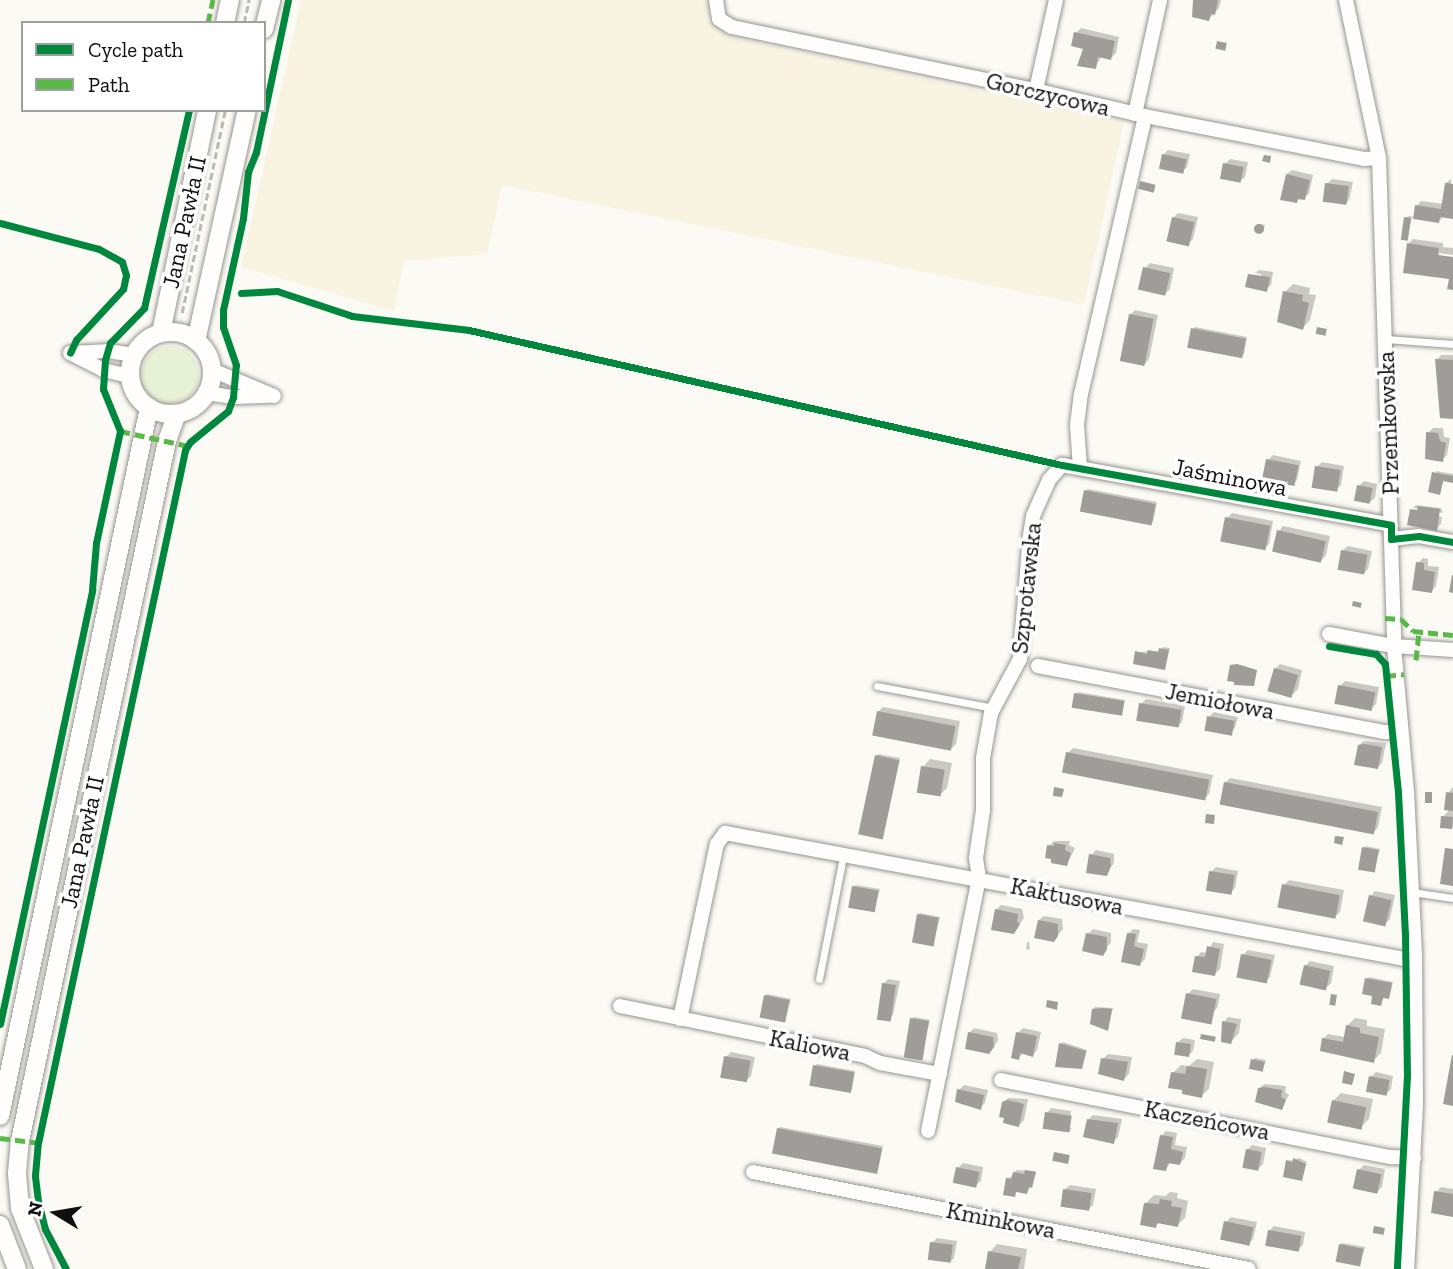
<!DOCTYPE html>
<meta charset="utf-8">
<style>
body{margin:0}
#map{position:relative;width:1453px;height:1269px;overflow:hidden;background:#fcfaf4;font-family:"Zilla Slab",serif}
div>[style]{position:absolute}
.farmland>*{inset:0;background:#f8f4e1}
.green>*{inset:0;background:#e7f1d5}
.round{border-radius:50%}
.shadow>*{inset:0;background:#0003}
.building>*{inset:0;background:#9f9c99;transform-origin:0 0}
.path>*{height:2.5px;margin-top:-1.25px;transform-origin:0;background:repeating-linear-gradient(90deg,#b9b9b8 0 7px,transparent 0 10.5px)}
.roads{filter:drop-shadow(0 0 2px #969592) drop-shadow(0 0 2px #969592)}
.service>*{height:7px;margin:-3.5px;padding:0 3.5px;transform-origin:3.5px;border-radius:3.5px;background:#fffefd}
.minor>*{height:14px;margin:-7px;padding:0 7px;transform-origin:7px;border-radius:7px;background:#fffefd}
.tertiary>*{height:18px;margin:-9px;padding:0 9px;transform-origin:9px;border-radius:9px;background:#fffefd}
.tertiary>.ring{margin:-9px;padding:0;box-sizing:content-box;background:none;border:18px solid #fffefd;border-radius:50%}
.quiet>*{height:5px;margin-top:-2.5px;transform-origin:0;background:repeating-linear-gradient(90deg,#58b947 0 10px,transparent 0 15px)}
.cycleway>*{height:7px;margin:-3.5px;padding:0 3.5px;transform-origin:3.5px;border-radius:3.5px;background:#00873e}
span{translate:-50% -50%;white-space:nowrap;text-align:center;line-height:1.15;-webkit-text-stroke:7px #fff;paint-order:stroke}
.street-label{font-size:24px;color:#0f0f0f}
.legend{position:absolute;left:21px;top:21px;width:245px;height:91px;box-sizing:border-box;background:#fff;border:2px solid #9f9f9f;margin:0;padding:9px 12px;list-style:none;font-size:21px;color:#0f0f0f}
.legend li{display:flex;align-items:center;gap:14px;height:35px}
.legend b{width:35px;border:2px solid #9f9f9f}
.north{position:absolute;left:21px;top:1178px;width:70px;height:70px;-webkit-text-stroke:5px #fff;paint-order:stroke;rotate:281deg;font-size:19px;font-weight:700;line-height:28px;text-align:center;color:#0f0f0f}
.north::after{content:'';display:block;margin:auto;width:24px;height:32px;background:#0f0f0f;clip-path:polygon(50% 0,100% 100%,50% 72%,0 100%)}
</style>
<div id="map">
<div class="farmland">
<div style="clip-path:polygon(301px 0,711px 0,707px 20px,734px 37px,1124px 122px,1084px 305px,502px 185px,487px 254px,404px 261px,394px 311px,241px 267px)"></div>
</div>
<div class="green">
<div class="round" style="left:141px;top:346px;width:58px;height:58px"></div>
</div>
<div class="shadow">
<div style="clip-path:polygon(1196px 0,1221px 0,1219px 8px,1209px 19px)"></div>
<div style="clip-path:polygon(1081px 28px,1119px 37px,1116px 53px,1111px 58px,1102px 56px,1095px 67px,1076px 33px)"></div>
<div style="clip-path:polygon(1168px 150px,1190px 154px,1187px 167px,1182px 172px,1163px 155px)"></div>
<div style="clip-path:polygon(1230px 159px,1248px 162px,1245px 177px,1240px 181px,1225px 164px)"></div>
<div style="clip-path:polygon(1292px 170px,1313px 175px,1309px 194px,1296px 201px,1287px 174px)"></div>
<div style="clip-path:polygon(1332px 179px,1353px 182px,1349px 200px,1344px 205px,1327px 184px)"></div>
<div style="clip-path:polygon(1451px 179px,1453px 217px,1444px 216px,1439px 221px,1412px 217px,1407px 239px,1406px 218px,1408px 216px,1415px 217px,1417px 206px,1421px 201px,1444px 204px,1446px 183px)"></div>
<div style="clip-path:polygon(1178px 213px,1198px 217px,1193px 239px,1188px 244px,1173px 218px)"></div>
<div style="clip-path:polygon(1261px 224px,1265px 225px,1263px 232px,1256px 229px)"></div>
<div style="clip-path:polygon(1413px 239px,1443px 243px,1443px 247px,1453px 248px,1453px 255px,1439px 253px,1439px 257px,1453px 258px,1453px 288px,1452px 278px,1408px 244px)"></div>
<div style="clip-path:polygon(1150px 263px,1174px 268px,1170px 289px,1165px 294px,1145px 268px)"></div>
<div style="clip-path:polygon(1259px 270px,1273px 272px,1271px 285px,1266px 290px,1261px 274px,1255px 273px)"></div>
<div style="clip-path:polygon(1293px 284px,1310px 288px,1309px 294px,1316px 295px,1310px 320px,1303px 328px,1285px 292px)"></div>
<div style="clip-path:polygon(1135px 310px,1158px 315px,1149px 359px,1145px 364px,1130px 315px)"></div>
<div style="clip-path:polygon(1195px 327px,1247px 337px,1244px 354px,1242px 356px,1193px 329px)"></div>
<div style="clip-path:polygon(1441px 355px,1453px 355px,1453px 417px,1437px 360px)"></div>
<div style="clip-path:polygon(1433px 428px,1443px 428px,1444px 437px,1450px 438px,1447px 455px,1442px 460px,1428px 433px)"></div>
<div style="clip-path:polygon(1273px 455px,1301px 461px,1297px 480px,1292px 485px,1268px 460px)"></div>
<div style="clip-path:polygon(1322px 462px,1344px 466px,1341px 485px,1336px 490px,1317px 467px)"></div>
<div style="clip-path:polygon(1436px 471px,1453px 474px,1453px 481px,1444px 479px,1440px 493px)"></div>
<div style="clip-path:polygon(1364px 481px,1377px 484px,1375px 498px,1370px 502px,1359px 486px)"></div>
<div style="clip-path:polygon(1088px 489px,1157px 502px,1153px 522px,1151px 524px,1086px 490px)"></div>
<div style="clip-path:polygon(1416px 505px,1441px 508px,1443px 513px,1413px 508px)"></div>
<div style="clip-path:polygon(1412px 509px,1412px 511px,1442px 517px,1441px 524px,1436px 529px,1409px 524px)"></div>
<div style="clip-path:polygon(1232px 513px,1273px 521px,1269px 544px,1264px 549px,1227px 518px)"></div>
<div style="clip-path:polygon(1283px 526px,1330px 536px,1326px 555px,1322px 560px,1279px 531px)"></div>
<div style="clip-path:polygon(1348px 546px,1372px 551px,1368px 569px,1363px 574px,1343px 550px)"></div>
<div style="clip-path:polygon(1423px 558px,1428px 559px,1428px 566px,1439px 567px,1436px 586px,1432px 591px,1418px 563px)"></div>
<div style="clip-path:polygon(1163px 647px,1170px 648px,1164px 668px,1137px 652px,1161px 651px)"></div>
<div style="clip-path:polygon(1280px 664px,1302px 670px,1298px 689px,1293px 694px,1275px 669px)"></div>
<div style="clip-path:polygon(1345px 681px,1379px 687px,1376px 704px,1371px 709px,1340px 686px)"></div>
<div style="clip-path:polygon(1078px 692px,1125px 700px,1122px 713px,1120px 715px,1076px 694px)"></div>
<div style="clip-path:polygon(1146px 699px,1185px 706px,1182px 722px,1177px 727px,1141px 704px)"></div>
<div style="clip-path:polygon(883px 707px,960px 721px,956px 744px,951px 749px,878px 712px)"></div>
<div style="clip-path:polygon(1214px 712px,1238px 717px,1235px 728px,1230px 733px,1209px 717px)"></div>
<div style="clip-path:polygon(1364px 741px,1386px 743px,1382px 763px,1377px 768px,1359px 745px)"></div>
<div style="clip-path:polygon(1073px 748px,1213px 775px,1209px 794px,1204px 799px,1068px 753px)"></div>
<div style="clip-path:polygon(878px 754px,900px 758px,883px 838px,877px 756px)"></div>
<div style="clip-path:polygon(930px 759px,952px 763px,947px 788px,940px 795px,923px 767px)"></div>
<div style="clip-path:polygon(1230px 778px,1382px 807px,1378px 827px,1374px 832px,1225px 783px)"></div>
<div style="clip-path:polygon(1453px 787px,1453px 828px,1443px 817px,1450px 809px,1448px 793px)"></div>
<div style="clip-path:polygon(1054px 841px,1070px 841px,1069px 845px,1075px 848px,1067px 864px,1049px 846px)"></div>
<div style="clip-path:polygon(1366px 846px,1380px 849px,1374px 871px,1364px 848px)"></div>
<div style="clip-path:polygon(1096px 850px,1114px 854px,1114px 863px,1106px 874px,1091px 855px)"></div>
<div style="clip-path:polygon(1216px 867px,1238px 871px,1235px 888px,1230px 893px,1211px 872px)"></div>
<div style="clip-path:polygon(1289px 880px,1344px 890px,1340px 912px,1335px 917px,1284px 885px)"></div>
<div style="clip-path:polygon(856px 885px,880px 889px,873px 912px,854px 886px)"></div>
<div style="clip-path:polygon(1375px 891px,1395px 895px,1390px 919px,1385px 924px,1371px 896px)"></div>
<div style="clip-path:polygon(1001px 905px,1022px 909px,1024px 918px,1014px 932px,996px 910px)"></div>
<div style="clip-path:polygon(920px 913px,940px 917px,933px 945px,918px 915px)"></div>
<div style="clip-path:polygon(1044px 916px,1062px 919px,1063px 929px,1054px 940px,1039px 920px)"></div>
<div style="clip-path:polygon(1093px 929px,1111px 933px,1111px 942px,1102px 954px,1088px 934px)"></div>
<div style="clip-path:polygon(1133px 929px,1140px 930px,1137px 942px,1148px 944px,1145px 959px,1140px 964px,1128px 934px)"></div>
<div style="clip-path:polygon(1029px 941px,1030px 949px,1026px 950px,1027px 943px)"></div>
<div style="clip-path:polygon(1213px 942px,1224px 944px,1220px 969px,1215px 974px,1197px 957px,1201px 952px,1207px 953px)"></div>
<div style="clip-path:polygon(1248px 950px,1275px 955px,1270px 977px,1265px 982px,1243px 955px)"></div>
<div style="clip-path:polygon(1310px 961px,1334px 966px,1331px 983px,1326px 988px,1305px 966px)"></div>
<div style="clip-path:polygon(1369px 977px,1393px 982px,1390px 995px,1384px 996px,1381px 1004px,1367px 979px)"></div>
<div style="clip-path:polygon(888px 979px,900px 981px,893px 1015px,888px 1020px,883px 984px)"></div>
<div style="clip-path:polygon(1193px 989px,1220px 994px,1218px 1006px,1207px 1022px,1188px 994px)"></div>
<div style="clip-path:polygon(767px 994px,791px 999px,785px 1021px,765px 996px)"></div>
<div style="clip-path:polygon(1095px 1007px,1113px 1008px,1108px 1029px,1093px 1009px)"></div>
<div style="clip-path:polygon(914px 1017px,930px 1020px,921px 1059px,912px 1019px)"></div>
<div style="clip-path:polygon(1228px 1017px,1241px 1019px,1239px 1033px,1231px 1042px,1221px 1035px,1224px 1022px)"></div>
<div style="clip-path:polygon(1355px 1018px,1367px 1020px,1367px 1026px,1385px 1029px,1381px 1053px,1373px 1061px,1323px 1039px,1328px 1034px,1345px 1037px,1347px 1026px)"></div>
<div style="clip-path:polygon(974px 1028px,997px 1033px,998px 1040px,994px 1047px,969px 1033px)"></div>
<div style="clip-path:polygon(1023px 1028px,1041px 1032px,1037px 1050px,1033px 1055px,1024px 1052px,1019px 1058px,1018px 1033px)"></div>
<div style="clip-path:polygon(1183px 1038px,1195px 1040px,1193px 1051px,1188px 1056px,1178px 1042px)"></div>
<div style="clip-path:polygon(1063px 1042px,1087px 1050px,1082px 1068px,1061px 1044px)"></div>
<div style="clip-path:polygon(731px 1052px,755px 1057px,751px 1076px,746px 1081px,726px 1057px)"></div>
<div style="clip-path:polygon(1108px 1054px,1132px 1057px,1129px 1074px,1124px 1079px,1103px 1059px)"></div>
<div style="clip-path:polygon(1255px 1058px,1266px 1060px,1263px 1069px,1253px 1060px)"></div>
<div style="clip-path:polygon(1197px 1059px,1214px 1062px,1209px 1089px,1201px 1096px,1173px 1073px,1181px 1065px,1189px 1066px)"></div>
<div style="clip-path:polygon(817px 1064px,855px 1071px,852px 1090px,850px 1092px,815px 1066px)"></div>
<div style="clip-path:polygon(1376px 1072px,1393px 1076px,1391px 1089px,1386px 1094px,1371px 1077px)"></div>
<div style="clip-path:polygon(1264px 1084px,1286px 1086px,1285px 1092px,1289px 1095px,1281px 1108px,1259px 1089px)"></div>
<div style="clip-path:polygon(964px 1085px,988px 1090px,985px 1103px,980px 1108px,959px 1090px)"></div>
<div style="clip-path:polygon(1341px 1093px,1373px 1099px,1369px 1119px,1361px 1127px,1333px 1101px)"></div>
<div style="clip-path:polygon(1008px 1098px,1028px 1099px,1024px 1120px,1019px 1125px,1003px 1103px)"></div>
<div style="clip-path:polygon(1051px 1108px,1071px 1111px,1069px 1128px,1072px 1128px,1069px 1131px,1047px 1113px)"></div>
<div style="clip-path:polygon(1093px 1115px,1122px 1119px,1118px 1137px,1113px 1142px,1088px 1120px)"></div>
<div style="clip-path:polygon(780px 1127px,883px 1146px,878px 1170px,876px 1172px,778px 1129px)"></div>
<div style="clip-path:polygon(1166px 1131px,1177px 1133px,1175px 1145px,1187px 1147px,1185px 1158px,1180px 1163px,1171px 1162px,1166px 1169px,1161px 1136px)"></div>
<div style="clip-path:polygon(1252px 1145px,1266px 1148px,1263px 1164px,1258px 1169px,1247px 1150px)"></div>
<div style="clip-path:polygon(1299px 1158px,1307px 1162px,1302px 1179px,1288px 1161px)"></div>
<div style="clip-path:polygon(963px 1163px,983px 1167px,981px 1181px,976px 1185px,958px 1168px)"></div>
<div style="clip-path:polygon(1364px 1165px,1385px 1169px,1382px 1187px,1377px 1192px,1359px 1170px)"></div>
<div style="clip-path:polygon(1016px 1170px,1036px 1171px,1029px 1190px,1017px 1190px,1015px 1195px,1007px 1178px,1013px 1177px)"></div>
<div style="clip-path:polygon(1070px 1185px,1096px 1189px,1093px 1205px,1088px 1210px,1065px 1189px)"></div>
<div style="clip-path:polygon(1441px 1187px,1453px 1189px,1453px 1215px,1436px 1192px)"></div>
<div style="clip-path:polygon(1170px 1192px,1178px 1193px,1177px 1198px,1188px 1201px,1185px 1218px,1177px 1225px,1160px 1222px,1155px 1226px,1146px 1203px,1154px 1195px,1165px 1196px)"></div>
<div style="clip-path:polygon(1231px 1217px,1257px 1222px,1253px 1239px,1249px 1244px,1226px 1222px)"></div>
<div style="clip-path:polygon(1274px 1226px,1305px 1232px,1303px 1245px,1298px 1250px,1269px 1231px)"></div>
<div style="clip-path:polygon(937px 1238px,957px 1241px,954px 1258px,949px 1263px,932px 1243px)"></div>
<div style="clip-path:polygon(1342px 1243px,1365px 1247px,1360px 1263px,1340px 1245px)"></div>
<div style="clip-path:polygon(997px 1244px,1027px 1249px,1024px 1269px,986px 1269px,990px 1252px)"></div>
</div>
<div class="building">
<div style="clip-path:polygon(1193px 0,1218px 0,1215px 15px,1211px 14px,1209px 21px,1192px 17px)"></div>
<div style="clip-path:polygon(1074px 32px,1115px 41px,1111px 60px,1098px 57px,1096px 69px,1077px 66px,1083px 49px,1071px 46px)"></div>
<div style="left:1217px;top:41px;width:10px;height:8px;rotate:11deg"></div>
<div style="left:1162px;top:154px;width:25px;height:15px;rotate:12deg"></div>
<div style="clip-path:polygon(1264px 155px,1271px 156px,1270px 163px,1262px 161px)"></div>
<div style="left:1223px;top:163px;width:21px;height:16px;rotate:11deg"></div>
<div style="clip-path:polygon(1286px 174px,1310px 180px,1305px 200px,1298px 199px,1297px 203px,1280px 200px)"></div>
<div style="left:1140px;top:181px;width:16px;height:8px;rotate:14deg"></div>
<div style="left:1325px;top:183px;width:24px;height:19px;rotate:7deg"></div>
<div style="clip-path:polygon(1445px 183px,1453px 184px,1453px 219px,1440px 217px,1439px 223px,1413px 219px,1415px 205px,1441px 209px)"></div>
<div style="left:1172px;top:217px;width:23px;height:25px;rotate:13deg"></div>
<div style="left:1404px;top:217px;width:7px;height:23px;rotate:8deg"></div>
<div class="round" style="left:1254px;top:224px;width:10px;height:10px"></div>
<div style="clip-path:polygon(1407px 243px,1439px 248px,1438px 255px,1453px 257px,1453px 290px,1447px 289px,1449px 279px,1403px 273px)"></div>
<div style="left:1143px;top:267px;width:28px;height:23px;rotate:13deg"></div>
<div style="clip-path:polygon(1248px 274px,1270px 277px,1267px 292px,1245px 287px)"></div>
<div style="clip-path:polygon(1283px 291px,1303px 295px,1302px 301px,1309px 303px,1303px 330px,1277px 322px)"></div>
<div style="left:1129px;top:314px;width:25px;height:48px;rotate:11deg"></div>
<div style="left:1317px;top:327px;width:10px;height:7px;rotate:11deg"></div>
<div style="left:1191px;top:328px;width:56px;height:20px;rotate:11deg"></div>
<div style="clip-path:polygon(1435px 359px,1453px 360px,1453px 419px,1440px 418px)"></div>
<div style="clip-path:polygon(1426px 432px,1438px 433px,1440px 441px,1446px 443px,1443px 462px,1425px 459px)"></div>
<div style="left:1266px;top:459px;width:33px;height:21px;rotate:11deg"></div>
<div style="left:1315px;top:466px;width:26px;height:22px;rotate:9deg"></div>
<div style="clip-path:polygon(1432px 472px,1453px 476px,1453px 483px,1443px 481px,1440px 495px,1428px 492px)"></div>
<div style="left:1357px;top:485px;width:16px;height:16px;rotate:11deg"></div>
<div style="left:1084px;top:490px;width:73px;height:22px;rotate:11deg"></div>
<div style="clip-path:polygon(1418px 506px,1440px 509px,1437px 531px,1407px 525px,1410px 509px,1417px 510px)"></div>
<div style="left:1225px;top:517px;width:46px;height:25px;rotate:11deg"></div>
<div style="left:1277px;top:530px;width:50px;height:22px;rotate:13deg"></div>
<div style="left:1341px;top:550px;width:27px;height:20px;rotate:10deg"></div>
<div style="clip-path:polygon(1416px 562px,1424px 563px,1424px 570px,1435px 572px,1432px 593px,1412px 590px)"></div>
<div style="clip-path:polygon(1452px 575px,1453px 575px,1453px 593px,1449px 592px)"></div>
<div style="left:1353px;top:601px;width:9px;height:5px;rotate:13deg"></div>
<div style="clip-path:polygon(1159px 648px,1169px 650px,1165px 670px,1133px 664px,1135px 651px,1147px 654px,1148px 650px,1158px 652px)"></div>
<div style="clip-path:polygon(1237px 664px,1257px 670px,1254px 686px,1234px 685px,1234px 682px,1227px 681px,1230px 665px)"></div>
<div style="left:1274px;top:668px;width:25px;height:24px;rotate:16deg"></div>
<div style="left:1338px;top:685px;width:38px;height:19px;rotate:11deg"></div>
<div style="left:1074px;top:693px;width:51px;height:15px;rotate:9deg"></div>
<div style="left:1139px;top:703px;width:43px;height:18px;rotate:9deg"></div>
<div style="left:877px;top:711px;width:80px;height:25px;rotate:11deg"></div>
<div style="left:1207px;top:716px;width:28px;height:15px;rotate:10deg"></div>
<div style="clip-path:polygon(1365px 744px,1382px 747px,1378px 769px,1354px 765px,1358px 745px)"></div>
<div style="left:1066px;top:752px;width:146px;height:21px;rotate:11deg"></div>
<div style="left:875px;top:755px;width:25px;height:81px;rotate:12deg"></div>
<div style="left:921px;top:766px;width:24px;height:27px;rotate:9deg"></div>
<div style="left:1224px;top:782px;width:157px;height:23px;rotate:11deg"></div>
<div style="clip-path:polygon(1054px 787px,1064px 789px,1062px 797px,1053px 796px)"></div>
<div style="left:1425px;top:792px;width:7px;height:11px"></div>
<div style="clip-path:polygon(1446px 792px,1453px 793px,1453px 811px,1444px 810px)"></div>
<div style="left:1206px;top:814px;width:9px;height:9px;rotate:6deg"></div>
<div style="left:1441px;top:816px;width:12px;height:12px;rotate:5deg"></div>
<div style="clip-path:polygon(1335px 836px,1344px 837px,1342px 845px,1334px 843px)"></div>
<div style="clip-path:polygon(1054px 843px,1066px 845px,1065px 850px,1071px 853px,1067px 866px,1051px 863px,1051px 859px,1045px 858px,1047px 845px,1054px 846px)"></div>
<div style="left:1362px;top:847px;width:17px;height:23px;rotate:10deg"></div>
<div style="clip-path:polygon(1445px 848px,1453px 849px,1453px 886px,1440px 884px)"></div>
<div style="clip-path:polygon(1089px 854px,1110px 858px,1111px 866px,1107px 876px,1086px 873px)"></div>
<div style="left:1209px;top:871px;width:26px;height:20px;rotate:9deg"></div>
<div style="left:1282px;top:884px;width:59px;height:24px;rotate:11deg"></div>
<div style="left:852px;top:886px;width:27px;height:22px;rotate:10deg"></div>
<div style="left:1369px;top:895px;width:23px;height:27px;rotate:13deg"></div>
<div style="clip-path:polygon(995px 909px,1018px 914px,1017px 921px,1020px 924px,1014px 934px,991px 930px)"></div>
<div style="left:917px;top:914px;width:22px;height:29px;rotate:10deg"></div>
<div style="clip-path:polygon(1038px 920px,1058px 924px,1058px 936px,1054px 942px,1034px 938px)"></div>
<div style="clip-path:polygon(1086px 933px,1107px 937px,1107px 949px,1103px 956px,1082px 951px)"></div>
<div style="clip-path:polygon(1127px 933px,1136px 934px,1134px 946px,1144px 949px,1140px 966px,1121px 962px)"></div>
<div style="clip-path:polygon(1207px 946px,1220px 949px,1215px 976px,1192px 972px,1195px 956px,1205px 957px)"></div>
<div style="left:1241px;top:954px;width:31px;height:24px;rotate:11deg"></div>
<div style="left:1304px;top:965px;width:27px;height:20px;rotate:13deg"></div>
<div style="clip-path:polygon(1365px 978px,1392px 983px,1389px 999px,1383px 998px,1381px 1006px,1371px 1004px,1372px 996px,1362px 994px)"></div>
<div style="left:882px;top:983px;width:14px;height:37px;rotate:8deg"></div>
<div style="left:1186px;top:993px;width:31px;height:26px;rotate:11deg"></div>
<div style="left:1331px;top:994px;width:6px;height:11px;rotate:9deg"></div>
<div style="left:764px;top:995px;width:26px;height:23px;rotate:11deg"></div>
<div style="clip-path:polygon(1047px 1000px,1058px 1002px,1057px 1010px,1046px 1007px)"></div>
<div style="clip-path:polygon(1103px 1008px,1112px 1009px,1108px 1031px,1090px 1024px,1092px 1009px)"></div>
<div style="left:910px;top:1018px;width:19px;height:40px;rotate:9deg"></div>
<div style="clip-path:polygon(1222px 1021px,1237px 1024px,1231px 1044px,1221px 1042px)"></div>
<div style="clip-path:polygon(1346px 1025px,1360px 1028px,1360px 1033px,1379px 1037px,1374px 1063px,1320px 1051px,1322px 1038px,1343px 1042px)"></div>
<div style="clip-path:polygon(968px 1032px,993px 1037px,994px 1047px,989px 1054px,965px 1049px)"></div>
<div style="clip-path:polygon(1016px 1032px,1037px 1036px,1033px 1057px,1020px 1053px,1019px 1060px,1011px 1058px)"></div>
<div style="left:1201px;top:1034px;width:15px;height:5px;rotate:11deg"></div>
<div style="left:1176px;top:1042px;width:15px;height:13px;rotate:8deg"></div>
<div style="clip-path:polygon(1059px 1043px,1086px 1051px,1082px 1069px,1055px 1067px)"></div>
<div style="clip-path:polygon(1452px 1055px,1453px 1055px,1453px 1106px,1443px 1104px)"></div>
<div style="left:724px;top:1056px;width:27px;height:22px;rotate:10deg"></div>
<div style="clip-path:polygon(1101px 1058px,1128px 1062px,1124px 1081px,1098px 1074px)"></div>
<div style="left:1251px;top:1059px;width:14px;height:10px;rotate:12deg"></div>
<div style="left:813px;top:1065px;width:42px;height:21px;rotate:10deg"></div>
<div style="clip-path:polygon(1187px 1066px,1207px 1069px,1202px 1098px,1182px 1094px,1182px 1090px,1168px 1088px,1171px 1072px,1185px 1074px)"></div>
<div style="clip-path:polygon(1344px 1071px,1355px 1074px,1352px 1085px,1342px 1083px)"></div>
<div style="left:1369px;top:1076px;width:21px;height:16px;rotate:11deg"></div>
<div style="clip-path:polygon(1265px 1087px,1282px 1090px,1281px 1097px,1286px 1100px,1282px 1110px,1255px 1102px,1258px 1088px)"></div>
<div style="clip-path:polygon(957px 1089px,984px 1095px,981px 1110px,955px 1102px)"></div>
<div style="clip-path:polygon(1007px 1100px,1024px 1104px,1019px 1127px,1003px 1123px,1004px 1118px,999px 1117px,1002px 1102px)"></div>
<div style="left:1332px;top:1100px;width:35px;height:23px;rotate:12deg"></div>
<div style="left:1045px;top:1112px;width:27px;height:17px;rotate:8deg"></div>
<div style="clip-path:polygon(1087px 1119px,1118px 1123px,1114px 1144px,1083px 1137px)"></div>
<div style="left:777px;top:1128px;width:107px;height:26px;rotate:11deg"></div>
<div style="clip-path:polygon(1160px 1135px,1173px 1137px,1171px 1149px,1183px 1152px,1180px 1165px,1168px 1163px,1166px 1171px,1153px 1169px)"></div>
<div style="left:1246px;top:1149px;width:16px;height:19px;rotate:11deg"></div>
<div style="left:1054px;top:1152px;width:16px;height:9px;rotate:11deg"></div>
<div style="clip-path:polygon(1293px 1158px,1306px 1164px,1302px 1181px,1283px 1177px,1286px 1160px,1293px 1162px)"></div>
<div style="left:956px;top:1167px;width:24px;height:16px;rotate:12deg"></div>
<div style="left:1357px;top:1169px;width:25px;height:20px;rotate:12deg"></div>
<div style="clip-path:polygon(1025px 1170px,1036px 1172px,1032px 1188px,1029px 1187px,1027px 1194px,1016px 1192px,1015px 1197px,1003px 1195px,1006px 1178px,1011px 1179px,1013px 1172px,1024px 1174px)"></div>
<div style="left:1063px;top:1189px;width:29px;height:18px;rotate:8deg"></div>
<div style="clip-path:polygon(1434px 1191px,1453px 1194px,1453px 1217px,1431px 1213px)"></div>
<div style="clip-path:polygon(1160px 1199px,1172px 1201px,1171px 1206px,1182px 1208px,1178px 1227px,1157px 1223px,1156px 1228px,1140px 1225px,1144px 1203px,1159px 1204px)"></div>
<div style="left:1224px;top:1221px;width:30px;height:19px;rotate:12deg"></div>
<div style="left:1374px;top:1226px;width:11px;height:7px;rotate:10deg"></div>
<div style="left:1268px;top:1230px;width:34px;height:16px;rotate:10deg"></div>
<div style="left:930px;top:1242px;width:23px;height:18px;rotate:7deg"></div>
<div style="left:1339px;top:1244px;width:25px;height:18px;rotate:11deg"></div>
<div style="clip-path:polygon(988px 1251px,1021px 1257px,1018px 1269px,985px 1269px)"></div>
</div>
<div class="path">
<div style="left:244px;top:23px;width:24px;rotate:-78deg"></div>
<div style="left:182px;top:313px;width:208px;rotate:-78deg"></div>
</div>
<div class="roads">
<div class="service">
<div style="left:1386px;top:339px;width:67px;rotate:4.3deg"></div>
<div style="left:877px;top:686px;width:118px;rotate:10.7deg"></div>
<div style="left:1412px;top:892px;width:41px;rotate:8.3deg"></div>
<div style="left:819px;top:979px;width:124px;rotate:-78.9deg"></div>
</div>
<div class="minor">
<div style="left:716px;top:0;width:19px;rotate:81deg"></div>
<div style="left:719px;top:19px;width:15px;rotate:32deg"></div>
<div style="left:732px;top:27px;width:314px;rotate:11.8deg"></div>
<div style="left:1039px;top:91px;width:109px;rotate:13.3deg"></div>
<div style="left:1145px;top:116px;width:223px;rotate:11.1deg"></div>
<div style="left:1364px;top:159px;width:15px;rotate:-4deg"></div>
<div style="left:1346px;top:0;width:161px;rotate:78.2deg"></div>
<div style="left:1379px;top:158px;width:488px;rotate:88.2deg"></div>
<div style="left:1394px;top:646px;width:146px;rotate:84.9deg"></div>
<div style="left:1407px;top:791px;width:165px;rotate:87.2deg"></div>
<div style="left:1415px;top:956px;width:149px;rotate:89.6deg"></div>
<div style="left:1416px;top:1105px;width:164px;rotate:93.1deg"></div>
<div style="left:1036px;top:90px;width:92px;rotate:-77.5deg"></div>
<div style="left:1135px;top:114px;width:117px;rotate:-77.6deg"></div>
<div style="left:70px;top:353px;width:37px;rotate:27deg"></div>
<div style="left:103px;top:370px;width:27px;rotate:13deg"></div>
<div style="left:71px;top:353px;width:36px;rotate:-3deg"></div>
<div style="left:107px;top:351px;width:27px;rotate:8deg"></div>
<div style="left:212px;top:370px;width:67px;rotate:22.8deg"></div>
<div style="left:207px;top:393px;width:26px;rotate:9deg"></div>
<div style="left:233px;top:397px;width:36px;rotate:-2deg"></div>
<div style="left:1080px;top:468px;width:43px;rotate:-94deg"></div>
<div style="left:1077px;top:425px;width:31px;rotate:-83deg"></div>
<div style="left:1081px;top:394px;width:285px;rotate:-77deg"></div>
<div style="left:1391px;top:539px;width:28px;rotate:-6deg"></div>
<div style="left:1419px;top:536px;width:35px;rotate:10deg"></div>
<div style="left:1329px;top:634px;width:66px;rotate:10.5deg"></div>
<div style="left:1394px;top:646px;width:59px;rotate:3.9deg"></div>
<div style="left:1038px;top:666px;width:353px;rotate:10.8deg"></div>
<div style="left:1385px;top:732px;width:16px;rotate:-4deg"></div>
<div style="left:620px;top:1006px;width:250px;rotate:11.5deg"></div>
<div style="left:865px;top:1056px;width:17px;rotate:25deg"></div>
<div style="left:880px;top:1063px;width:61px;rotate:10.4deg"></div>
<div style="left:680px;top:1019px;width:179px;rotate:-78.1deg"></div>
<div style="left:717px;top:844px;width:14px;rotate:-54deg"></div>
<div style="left:725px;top:833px;width:692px;rotate:10.5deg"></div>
<div style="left:1405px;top:959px;width:10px;rotate:-17deg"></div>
<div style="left:1001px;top:1080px;width:398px;rotate:11.2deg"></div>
<div style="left:1391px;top:1157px;width:23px;rotate:2deg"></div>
<div style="left:928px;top:1131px;width:257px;rotate:-78.6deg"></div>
<div style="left:979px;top:879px;width:21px;rotate:-98deg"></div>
<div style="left:976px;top:858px;width:49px;rotate:-81.7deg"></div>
<div style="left:983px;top:810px;width:52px;rotate:-90deg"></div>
<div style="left:983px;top:758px;width:46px;rotate:-79.9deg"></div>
<div style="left:991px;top:713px;width:61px;rotate:-61.8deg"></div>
<div style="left:1020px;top:659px;width:124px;rotate:-85.4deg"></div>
<div style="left:1030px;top:535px;width:19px;rotate:-81deg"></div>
<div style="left:1033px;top:516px;width:39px;rotate:-66deg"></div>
<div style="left:1049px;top:480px;width:20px;rotate:-49deg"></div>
<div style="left:1062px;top:465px;width:334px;rotate:10.3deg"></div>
<div style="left:753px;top:1172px;width:505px;rotate:11.07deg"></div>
</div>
<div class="tertiary">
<div style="left:225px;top:23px;width:24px;rotate:-78deg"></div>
<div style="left:264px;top:29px;width:30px;rotate:-76deg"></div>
<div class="ring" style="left:130px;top:332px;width:64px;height:64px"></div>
<div style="left:161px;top:333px;width:228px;rotate:-78.3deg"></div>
<div style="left:196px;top:341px;width:237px;rotate:-77.6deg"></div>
<div style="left:0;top:1116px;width:724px;rotate:-78.12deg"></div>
<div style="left:0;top:1225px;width:47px;rotate:68.9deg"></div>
<div style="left:44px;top:1269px;width:66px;rotate:-111.5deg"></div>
<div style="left:20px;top:1208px;width:35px;rotate:-95deg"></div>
<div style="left:17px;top:1173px;width:32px;rotate:-85deg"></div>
<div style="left:20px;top:1141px;width:715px;rotate:-78.14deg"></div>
<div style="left:167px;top:441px;width:29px;rotate:-70deg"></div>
</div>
</div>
<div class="quiet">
<div style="left:208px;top:23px;width:24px;rotate:-78deg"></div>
<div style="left:120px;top:431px;width:70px;rotate:12.4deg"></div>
<div style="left:1385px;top:618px;width:16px;rotate:4deg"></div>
<div style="left:1401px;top:619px;width:17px;rotate:45deg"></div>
<div style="left:1413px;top:631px;width:40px;rotate:5.7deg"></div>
<div style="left:1416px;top:660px;width:28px;rotate:-84deg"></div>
<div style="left:1386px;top:676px;width:18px;rotate:-6deg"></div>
<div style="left:0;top:1138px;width:38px;rotate:7deg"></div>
</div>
<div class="cycleway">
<div style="left:0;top:223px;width:102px;rotate:14.7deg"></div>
<div style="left:99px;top:249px;width:26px;rotate:29deg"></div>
<div style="left:122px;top:262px;width:14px;rotate:73deg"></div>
<div style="left:126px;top:275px;width:14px;rotate:102deg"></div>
<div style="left:123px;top:289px;width:69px;rotate:132.7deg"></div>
<div style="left:76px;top:340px;width:14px;rotate:115deg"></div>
<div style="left:241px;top:293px;width:36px;rotate:-3deg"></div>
<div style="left:277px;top:291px;width:79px;rotate:18.4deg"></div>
<div style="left:352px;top:316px;width:118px;rotate:6.8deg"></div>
<div style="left:469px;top:330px;width:608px;rotate:12.83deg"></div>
<div style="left:1062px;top:465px;width:334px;rotate:10.3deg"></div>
<div style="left:1391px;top:525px;width:14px;rotate:90deg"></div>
<div style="left:1391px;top:539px;width:28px;rotate:-6deg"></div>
<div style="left:1419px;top:536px;width:35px;rotate:10deg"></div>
<div style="left:1329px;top:646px;width:48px;rotate:9.7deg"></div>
<div style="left:1376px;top:654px;width:13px;rotate:48deg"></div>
<div style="left:1385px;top:664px;width:129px;rotate:84.2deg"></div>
<div style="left:1398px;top:792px;width:141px;rotate:87.2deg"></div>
<div style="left:1405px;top:933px;width:142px;rotate:89.2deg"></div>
<div style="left:1407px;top:1075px;width:194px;rotate:93deg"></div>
<div style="left:0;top:1024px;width:444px;rotate:-78deg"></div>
<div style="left:92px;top:590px;width:47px;rotate:-85.1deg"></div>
<div style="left:96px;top:543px;width:115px;rotate:-77.9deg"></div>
<div style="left:120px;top:431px;width:45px;rotate:-112deg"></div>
<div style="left:103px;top:389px;width:29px;rotate:-86deg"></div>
<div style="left:105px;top:360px;width:18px;rotate:-74deg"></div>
<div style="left:110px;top:343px;width:49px;rotate:-45.8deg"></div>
<div style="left:144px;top:308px;width:203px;rotate:-77.2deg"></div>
<div style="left:66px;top:1269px;width:45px;rotate:-117.7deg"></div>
<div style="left:45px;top:1229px;width:29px;rotate:-104deg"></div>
<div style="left:38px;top:1201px;width:26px;rotate:-97deg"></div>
<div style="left:35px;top:1175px;width:32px;rotate:-85deg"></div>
<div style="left:38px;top:1143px;width:708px;rotate:-78.02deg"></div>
<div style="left:185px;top:450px;width:9px;rotate:-58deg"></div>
<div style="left:190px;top:442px;width:49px;rotate:-39.2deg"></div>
<div style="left:228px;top:411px;width:15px;rotate:-70deg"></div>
<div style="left:233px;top:397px;width:32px;rotate:-85deg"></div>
<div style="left:236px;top:365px;width:40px;rotate:-108.9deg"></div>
<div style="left:223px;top:327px;width:17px;rotate:-90deg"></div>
<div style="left:223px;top:310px;width:94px;rotate:-77.7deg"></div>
<div style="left:243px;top:218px;width:46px;rotate:-83.8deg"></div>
<div style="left:248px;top:172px;width:22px;rotate:-68deg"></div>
<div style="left:256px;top:152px;width:155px;rotate:-78.1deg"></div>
</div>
<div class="street-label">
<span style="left:1048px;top:94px;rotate:13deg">Gorczycowa</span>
<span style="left:184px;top:222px;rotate:-78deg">Jana Pawła II</span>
<span style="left:1388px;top:423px;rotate:-92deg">Przemkowska</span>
<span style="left:1230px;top:477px;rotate:11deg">Jaśminowa</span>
<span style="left:1026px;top:588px;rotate:-84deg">Szprotawska</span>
<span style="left:1220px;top:701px;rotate:11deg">Jemiołowa</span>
<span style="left:82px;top:842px;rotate:-78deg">Jana Pawła II</span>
<span style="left:1067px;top:896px;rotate:11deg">Kaktusowa</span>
<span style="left:810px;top:1045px;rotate:11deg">Kaliowa</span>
<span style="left:1207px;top:1120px;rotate:11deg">Kaczeńcowa</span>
<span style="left:1001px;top:1220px;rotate:11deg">Kminkowa</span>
</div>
<ul class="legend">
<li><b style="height:9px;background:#00873e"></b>Cycle path</li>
<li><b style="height:9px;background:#58b947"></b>Path</li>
</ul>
<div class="north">N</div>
</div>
